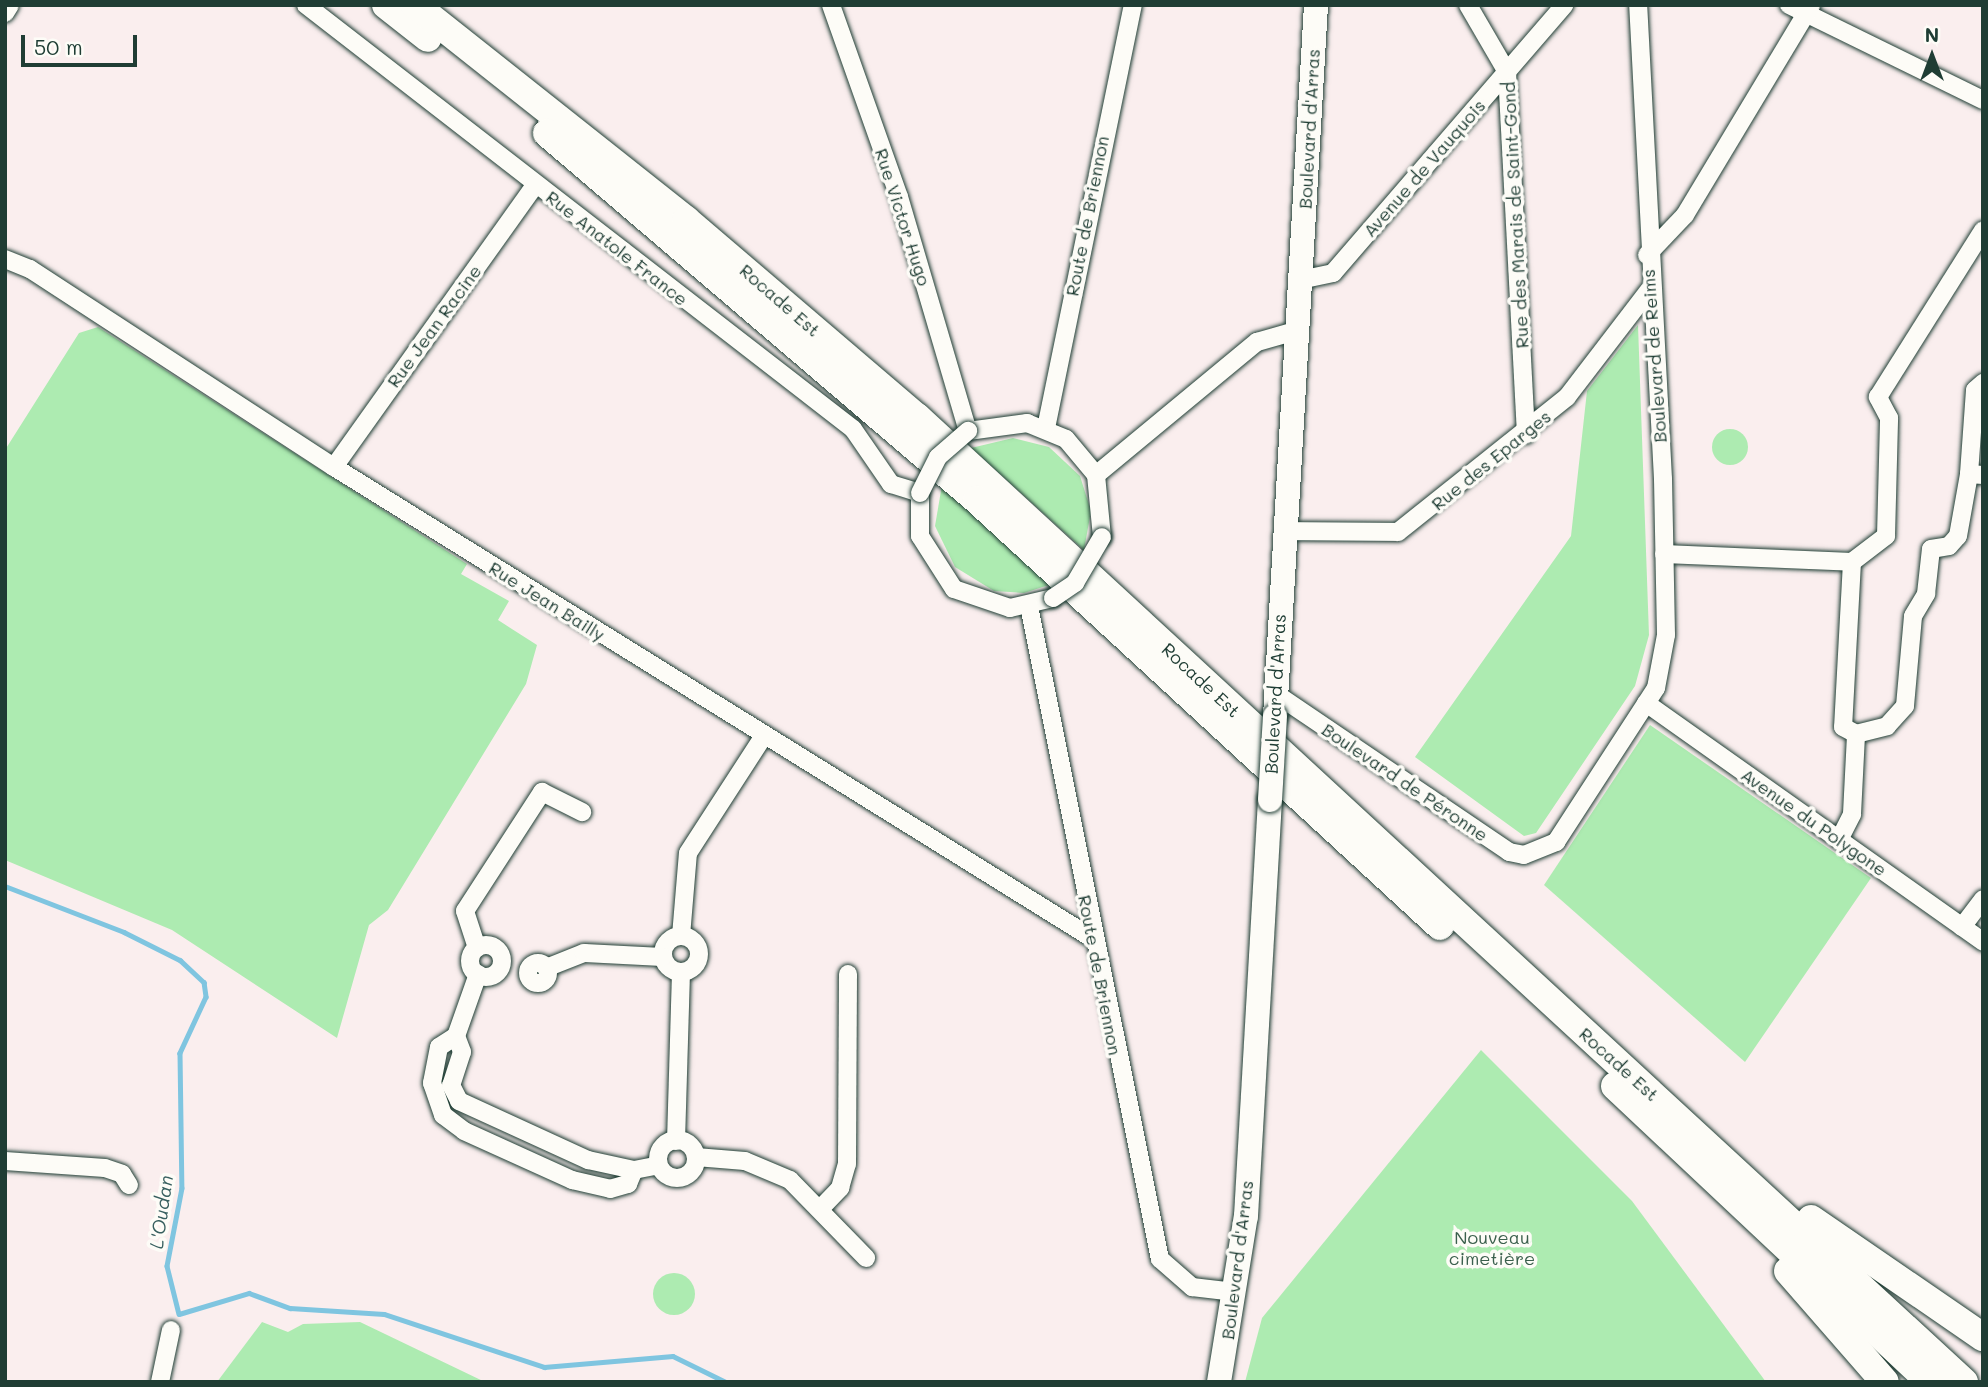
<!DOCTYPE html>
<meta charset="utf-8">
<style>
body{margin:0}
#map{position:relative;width:1988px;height:1387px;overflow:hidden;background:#faeeee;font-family:Mali,sans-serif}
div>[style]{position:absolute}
.green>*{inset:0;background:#adebb1}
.round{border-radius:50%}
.stream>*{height:4.5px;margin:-2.25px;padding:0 2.25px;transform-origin:2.25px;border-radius:2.25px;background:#7fc5e0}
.roads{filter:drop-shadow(0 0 2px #1f3d34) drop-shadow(0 0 2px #1f3d34)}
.minor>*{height:18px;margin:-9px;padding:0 9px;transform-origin:9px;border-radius:9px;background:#fdfcf7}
.minor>.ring{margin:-9px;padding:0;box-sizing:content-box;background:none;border:18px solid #fdfcf7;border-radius:50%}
.secondary>*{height:24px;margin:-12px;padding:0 12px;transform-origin:12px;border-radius:12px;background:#fdfcf7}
.trunk>*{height:28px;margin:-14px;padding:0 14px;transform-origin:14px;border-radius:14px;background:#fdfcf7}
.bridges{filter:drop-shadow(0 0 2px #1f3d34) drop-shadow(0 0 2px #1f3d34)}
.minor-bridge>*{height:18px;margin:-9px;padding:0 9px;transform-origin:9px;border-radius:9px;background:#fdfcf7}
.secondary-bridge>*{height:24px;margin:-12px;padding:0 12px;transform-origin:12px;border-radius:12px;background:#fdfcf7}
span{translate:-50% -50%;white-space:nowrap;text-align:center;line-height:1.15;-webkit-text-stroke:7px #fdfcf7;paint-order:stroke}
.street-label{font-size:18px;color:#1f3d34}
.park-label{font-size:18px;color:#3b604d}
.water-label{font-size:19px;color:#375f5f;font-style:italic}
.frame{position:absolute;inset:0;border:7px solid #1f3d34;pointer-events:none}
.north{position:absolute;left:1897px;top:21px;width:70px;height:70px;-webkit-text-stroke:5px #fdfcf7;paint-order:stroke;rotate:0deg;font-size:19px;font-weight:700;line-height:28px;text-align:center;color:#1f3d34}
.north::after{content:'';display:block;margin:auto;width:24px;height:32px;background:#1f3d34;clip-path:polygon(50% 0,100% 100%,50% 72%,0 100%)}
.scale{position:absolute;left:21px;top:35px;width:116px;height:32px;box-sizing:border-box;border:4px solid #1f3d34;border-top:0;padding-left:9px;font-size:21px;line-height:24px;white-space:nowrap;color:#1f3d34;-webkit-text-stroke:5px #fdfcf7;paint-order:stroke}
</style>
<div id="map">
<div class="green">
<div style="clip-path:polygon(1638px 325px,1649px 635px,1635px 686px,1536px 833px,1524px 836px,1415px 757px,1571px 536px,1587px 391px)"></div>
<div style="clip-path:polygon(98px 327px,467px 564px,461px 574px,509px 601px,498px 620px,537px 645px,526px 684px,388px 910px,369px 925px,337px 1038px,172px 930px,5px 860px,5px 450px,79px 333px)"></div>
<div class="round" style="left:1712px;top:429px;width:36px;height:36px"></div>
<div style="clip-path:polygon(1013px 438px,1049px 447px,1080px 476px,1091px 511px,1084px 550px,971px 448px)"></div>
<div style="clip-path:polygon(942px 485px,1049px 585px,1024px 593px,994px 591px,955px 567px,935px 526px)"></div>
<div style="clip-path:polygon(1650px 725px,1871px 878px,1745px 1062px,1544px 885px)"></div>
<div style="clip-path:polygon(1481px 1050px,1632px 1201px,1766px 1382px,1245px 1382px,1262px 1318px)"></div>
<div class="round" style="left:653px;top:1273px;width:42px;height:42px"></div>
<div style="clip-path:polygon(262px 1322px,288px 1332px,303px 1324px,360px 1322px,485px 1382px,217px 1382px)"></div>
</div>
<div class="stream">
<div style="left:5px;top:886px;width:128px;rotate:21.1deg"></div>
<div style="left:124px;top:932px;width:63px;rotate:26.6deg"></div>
<div style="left:180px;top:960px;width:33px;rotate:43deg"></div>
<div style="left:204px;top:982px;width:15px;rotate:82deg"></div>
<div style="left:206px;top:997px;width:62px;rotate:114.9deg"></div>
<div style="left:180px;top:1053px;width:135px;rotate:89.2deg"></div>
<div style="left:182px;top:1188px;width:79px;rotate:100.9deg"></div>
<div style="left:167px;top:1266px;width:49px;rotate:76deg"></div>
<div style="left:179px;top:1314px;width:73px;rotate:-16.7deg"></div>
<div style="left:249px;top:1293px;width:44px;rotate:20.1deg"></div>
<div style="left:290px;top:1308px;width:94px;rotate:3.7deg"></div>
<div style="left:384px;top:1314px;width:169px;rotate:18.3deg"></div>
<div style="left:544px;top:1367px;width:129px;rotate:-4.9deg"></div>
<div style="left:673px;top:1356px;width:59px;rotate:26.1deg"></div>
</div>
<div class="roads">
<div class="minor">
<div style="left:306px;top:5px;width:692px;rotate:37.78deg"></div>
<div style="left:853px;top:429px;width:67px;rotate:55.4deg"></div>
<div style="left:891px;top:484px;width:30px;rotate:17deg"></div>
<div style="left:920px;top:493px;width:43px;rotate:90deg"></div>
<div style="left:920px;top:536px;width:63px;rotate:57.3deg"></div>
<div style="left:954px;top:589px;width:59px;rotate:18.7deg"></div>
<div style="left:1010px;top:608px;width:44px;rotate:-13.1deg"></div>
<div style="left:831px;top:5px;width:204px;rotate:70.5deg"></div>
<div style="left:899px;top:197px;width:244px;rotate:73.6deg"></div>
<div style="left:968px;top:431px;width:60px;rotate:-7.7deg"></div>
<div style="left:1027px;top:423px;width:42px;rotate:22.3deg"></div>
<div style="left:1066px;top:439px;width:47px;rotate:50.2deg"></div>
<div style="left:1096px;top:475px;width:62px;rotate:84.5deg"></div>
<div style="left:1468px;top:5px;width:78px;rotate:59.8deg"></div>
<div style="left:1507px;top:72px;width:363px;rotate:87deg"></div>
<div style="left:1789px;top:5px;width:216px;rotate:26.1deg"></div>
<div style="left:5px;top:13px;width:9px;rotate:-58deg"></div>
<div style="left:1647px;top:255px;width:55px;rotate:-46.5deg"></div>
<div style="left:1685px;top:215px;width:245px;rotate:-59deg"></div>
<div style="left:5px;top:259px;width:27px;rotate:22deg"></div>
<div style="left:30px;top:269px;width:363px;rotate:33.1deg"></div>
<div style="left:334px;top:467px;width:892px;rotate:31.86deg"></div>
<div style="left:1300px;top:280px;width:34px;rotate:-12deg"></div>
<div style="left:1333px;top:273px;width:354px;rotate:-49.2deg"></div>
<div style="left:1046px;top:428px;width:432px;rotate:-78.4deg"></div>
<div style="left:334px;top:467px;width:346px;rotate:-54.5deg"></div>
<div style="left:1969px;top:474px;width:84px;rotate:-85.9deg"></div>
<div style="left:1975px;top:390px;width:11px;rotate:-41deg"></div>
<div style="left:1096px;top:475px;width:209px;rotate:-39.6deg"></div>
<div style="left:1257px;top:342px;width:40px;rotate:-16deg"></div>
<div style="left:1283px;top:531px;width:115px;rotate:0.5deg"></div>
<div style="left:1398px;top:532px;width:216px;rotate:-38.6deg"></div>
<div style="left:1567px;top:397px;width:135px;rotate:-52.5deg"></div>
<div style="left:1664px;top:554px;width:188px;rotate:2.4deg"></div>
<div style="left:1852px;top:562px;width:43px;rotate:-37.4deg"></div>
<div style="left:1886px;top:536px;width:118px;rotate:-88.5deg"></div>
<div style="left:1889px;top:418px;width:24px;rotate:-118deg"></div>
<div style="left:1878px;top:397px;width:197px;rotate:-57.8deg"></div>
<div style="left:1852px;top:562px;width:165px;rotate:93.1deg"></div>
<div style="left:1843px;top:727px;width:15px;rotate:28deg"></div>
<div style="left:1029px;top:606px;width:666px;rotate:78.66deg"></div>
<div style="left:1160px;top:1259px;width:43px;rotate:41.2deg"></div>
<div style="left:1192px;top:1287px;width:43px;rotate:6.6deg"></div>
<div style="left:1276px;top:694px;width:282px;rotate:34.1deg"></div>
<div style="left:1509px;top:852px;width:15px;rotate:11deg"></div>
<div style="left:1524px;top:855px;width:35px;rotate:-22deg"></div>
<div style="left:1556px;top:842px;width:184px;rotate:-57deg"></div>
<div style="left:1656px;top:688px;width:54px;rotate:-79.3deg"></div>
<div style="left:1666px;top:635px;width:156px;rotate:-91.1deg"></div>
<div style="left:1663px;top:479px;width:475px;rotate:-93deg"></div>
<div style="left:1646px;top:703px;width:413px;rotate:35.3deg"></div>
<div style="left:1839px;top:840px;width:29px;rotate:-63deg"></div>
<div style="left:1852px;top:814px;width:80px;rotate:-87.1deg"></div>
<div style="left:1856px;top:734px;width:32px;rotate:-14deg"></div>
<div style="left:1887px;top:726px;width:27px;rotate:-48deg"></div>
<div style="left:1905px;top:706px;width:90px;rotate:-84.9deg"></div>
<div style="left:1913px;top:616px;width:26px;rotate:-59deg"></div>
<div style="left:1926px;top:594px;width:45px;rotate:-83.7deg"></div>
<div style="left:1931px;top:549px;width:18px;rotate:-9deg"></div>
<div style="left:1949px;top:546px;width:13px;rotate:-48deg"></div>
<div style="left:1958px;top:536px;width:63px;rotate:-79.9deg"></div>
<div style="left:1969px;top:474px;width:14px;rotate:4deg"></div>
<div style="left:1962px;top:927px;width:35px;rotate:-53deg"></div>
<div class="ring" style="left:663px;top:936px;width:18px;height:18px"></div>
<div style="left:681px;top:936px;width:83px;rotate:-85.2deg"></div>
<div style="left:688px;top:853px;width:138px;rotate:-57.1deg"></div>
<div class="ring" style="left:470px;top:945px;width:14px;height:14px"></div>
<div style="left:477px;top:948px;width:39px;rotate:-108deg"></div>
<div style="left:465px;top:911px;width:142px;rotate:-57.1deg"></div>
<div style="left:542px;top:792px;width:45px;rotate:26.6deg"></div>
<div class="ring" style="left:528px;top:963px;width:2px;height:2px"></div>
<div style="left:546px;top:968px;width:41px;rotate:-21.5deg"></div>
<div style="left:584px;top:953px;width:79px;rotate:2.9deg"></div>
<div style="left:478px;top:974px;width:66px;rotate:109.5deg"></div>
<div style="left:456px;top:1036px;width:17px;rotate:69deg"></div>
<div style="left:462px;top:1052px;width:35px;rotate:108deg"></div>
<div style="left:451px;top:1085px;width:18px;rotate:63deg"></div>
<div style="left:459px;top:1101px;width:142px;rotate:24.6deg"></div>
<div style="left:588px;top:1160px;width:47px;rotate:12.3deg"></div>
<div style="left:634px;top:1170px;width:25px;rotate:-11deg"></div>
<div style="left:456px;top:1036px;width:20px;rotate:147deg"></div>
<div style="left:439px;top:1047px;width:37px;rotate:101deg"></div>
<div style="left:432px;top:1083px;width:34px;rotate:71deg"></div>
<div style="left:443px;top:1115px;width:26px;rotate:37deg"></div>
<div style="left:464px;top:1131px;width:119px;rotate:24.4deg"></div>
<div style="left:572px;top:1180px;width:39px;rotate:13deg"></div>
<div style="left:610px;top:1189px;width:19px;rotate:-16deg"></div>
<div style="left:628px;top:1184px;width:15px;rotate:-67deg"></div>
<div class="ring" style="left:658px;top:1140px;width:20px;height:20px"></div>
<div style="left:676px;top:1141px;width:169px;rotate:-88.3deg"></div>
<div style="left:696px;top:1157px;width:49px;rotate:4.7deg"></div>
<div style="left:745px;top:1161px;width:49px;rotate:22.9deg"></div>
<div style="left:790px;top:1180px;width:109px;rotate:45.7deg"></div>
<div style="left:5px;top:1161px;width:100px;rotate:4deg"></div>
<div style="left:105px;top:1168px;width:18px;rotate:19deg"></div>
<div style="left:122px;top:1174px;width:13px;rotate:58deg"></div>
<div style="left:821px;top:1208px;width:28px;rotate:-46deg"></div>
<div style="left:840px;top:1188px;width:25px;rotate:-74deg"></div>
<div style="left:847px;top:1164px;width:190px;rotate:-89.7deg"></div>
<div style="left:160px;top:1382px;width:53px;rotate:-78.1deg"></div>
</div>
<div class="secondary">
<div style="left:1275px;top:716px;width:712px;rotate:-86.7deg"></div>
<div style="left:1219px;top:1382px;width:168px;rotate:-80.8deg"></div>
<div style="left:1246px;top:1216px;width:417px;rotate:-86.7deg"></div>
</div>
<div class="trunk">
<div style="left:386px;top:5px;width:53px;rotate:38.2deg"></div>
<div style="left:415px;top:5px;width:346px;rotate:38.4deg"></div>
<div style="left:686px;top:220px;width:304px;rotate:40.5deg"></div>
<div style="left:917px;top:417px;width:1424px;rotate:42.67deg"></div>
<div style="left:547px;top:133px;width:565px;rotate:40.48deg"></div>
<div style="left:977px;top:500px;width:629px;rotate:42.62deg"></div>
<div style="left:1615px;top:1086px;width:432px;rotate:43.2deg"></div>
<div style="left:1811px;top:1219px;width:209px;rotate:34.5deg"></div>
<div style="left:1788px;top:1271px;width:147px;rotate:48.9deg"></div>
</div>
</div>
<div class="bridges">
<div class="minor-bridge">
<div style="left:920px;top:493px;width:40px;rotate:-63.4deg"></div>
<div style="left:938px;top:457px;width:40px;rotate:-41deg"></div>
<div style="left:1053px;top:598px;width:27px;rotate:-34deg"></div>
<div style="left:1075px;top:583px;width:53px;rotate:-59.6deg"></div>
</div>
<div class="secondary-bridge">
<div style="left:1270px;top:800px;width:84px;rotate:-86.6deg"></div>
</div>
</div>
<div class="street-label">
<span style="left:1309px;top:129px;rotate:-87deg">Boulevard d'Arras</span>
<span style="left:1424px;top:168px;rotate:-49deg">Avenue de Vauquois</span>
<span style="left:1515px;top:215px;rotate:-93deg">Rue des Marais de Saint-Gond</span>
<span style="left:1087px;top:216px;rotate:-79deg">Route de Briennon</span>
<span style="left:903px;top:217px;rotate:72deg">Rue Victor Hugo</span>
<span style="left:617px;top:248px;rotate:38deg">Rue Anatole France</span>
<span style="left:780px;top:300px;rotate:41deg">Rocade Est</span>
<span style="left:434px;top:326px;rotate:-54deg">Rue Jean Racine</span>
<span style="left:1654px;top:356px;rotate:-94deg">Boulevard de Reims</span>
<span style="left:1491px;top:460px;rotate:-39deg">Rue des Eparges</span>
<span style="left:547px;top:601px;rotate:32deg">Rue Jean Bailly</span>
<span style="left:1201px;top:680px;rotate:43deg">Rocade Est</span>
<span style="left:1275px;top:694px;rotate:-87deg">Boulevard d'Arras</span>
<span style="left:1405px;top:782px;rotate:34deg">Boulevard de Péronne</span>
<span style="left:1814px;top:822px;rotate:35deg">Avenue du Polygone</span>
<span style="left:1100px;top:975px;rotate:79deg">Route de Briennon</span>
<span style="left:1619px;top:1064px;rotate:42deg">Rocade Est</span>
<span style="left:1237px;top:1260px;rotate:-83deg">Boulevard d'Arras</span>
</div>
<div class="park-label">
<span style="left:1492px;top:1248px">Nouveau<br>cimetière</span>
</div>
<div class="water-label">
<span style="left:161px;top:1212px;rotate:-82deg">L'Oudan</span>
</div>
<div class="frame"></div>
<div class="north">N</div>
<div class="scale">50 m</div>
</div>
